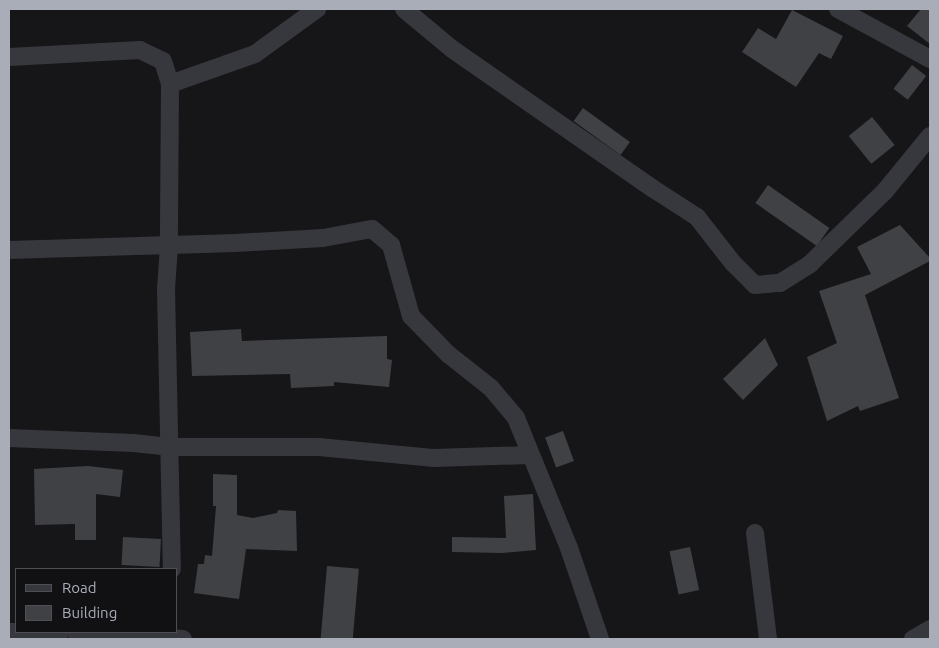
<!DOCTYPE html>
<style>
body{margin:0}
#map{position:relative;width:939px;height:648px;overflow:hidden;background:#161618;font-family:Ubuntu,sans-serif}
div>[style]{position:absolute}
.building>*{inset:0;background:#404145;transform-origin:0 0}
.street>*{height:18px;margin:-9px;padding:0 9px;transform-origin:9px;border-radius:9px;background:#37383d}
span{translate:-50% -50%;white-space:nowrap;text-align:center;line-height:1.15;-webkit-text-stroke:5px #111113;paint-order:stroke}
.frame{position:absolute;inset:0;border:10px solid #a8adb8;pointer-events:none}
.legend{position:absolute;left:15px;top:568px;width:162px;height:65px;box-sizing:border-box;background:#111113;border:1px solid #4d4f55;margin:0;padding:6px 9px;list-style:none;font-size:15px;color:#a8adb8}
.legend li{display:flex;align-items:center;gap:10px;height:25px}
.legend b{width:25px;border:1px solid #4d4f55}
</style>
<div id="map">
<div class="building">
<div style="clip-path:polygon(921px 9px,930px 9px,930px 44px,907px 26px)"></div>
<div style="clip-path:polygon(792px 10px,843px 36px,831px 59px,819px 53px,796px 87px,742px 52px,758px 28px,776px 39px)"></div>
<div style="left:912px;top:65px;width:18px;height:30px;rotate:38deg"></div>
<div style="left:583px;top:108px;width:58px;height:16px;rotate:36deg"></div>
<div style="left:872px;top:117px;width:36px;height:30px;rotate:51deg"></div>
<div style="left:768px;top:185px;width:75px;height:22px;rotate:35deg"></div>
<div style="clip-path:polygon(900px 225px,930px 258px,930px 261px,865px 295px,899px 398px,860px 411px,858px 406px,827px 421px,807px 357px,837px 343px,819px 291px,871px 274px,857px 247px)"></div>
<div style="clip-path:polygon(241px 329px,242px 341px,387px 336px,387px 359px,392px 360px,389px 387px,334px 382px,334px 386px,291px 388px,290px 374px,192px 376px,190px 332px)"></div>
<div style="clip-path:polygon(765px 338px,778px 365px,743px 400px,723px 379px)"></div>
<div style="left:563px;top:431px;width:32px;height:19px;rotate:70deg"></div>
<div style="clip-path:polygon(88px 466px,123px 470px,120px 497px,96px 494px,96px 540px,75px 540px,75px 524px,35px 525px,34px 469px)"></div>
<div style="clip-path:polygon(213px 474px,237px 475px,237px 515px,253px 518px,277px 513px,278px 510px,296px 511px,297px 551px,246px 549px,239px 599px,194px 593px,198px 564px,204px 564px,205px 555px,212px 556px,216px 506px,213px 506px)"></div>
<div style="clip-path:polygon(533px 494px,536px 550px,502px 553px,452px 552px,452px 537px,506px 538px,504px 496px)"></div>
<div style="left:123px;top:537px;width:38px;height:28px;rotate:3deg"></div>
<div style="left:690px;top:547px;width:44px;height:21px;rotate:78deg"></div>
<div style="left:327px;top:566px;width:32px;height:73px;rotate:5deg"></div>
</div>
<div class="street">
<div style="left:404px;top:9px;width:62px;rotate:39.8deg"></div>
<div style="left:452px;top:49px;width:244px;rotate:34.8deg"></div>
<div style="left:652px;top:188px;width:54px;rotate:32.8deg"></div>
<div style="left:697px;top:217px;width:58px;rotate:52deg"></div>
<div style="left:733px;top:263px;width:31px;rotate:45deg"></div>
<div style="left:755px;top:285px;width:25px;rotate:-5deg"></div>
<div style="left:780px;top:283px;width:36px;rotate:-32deg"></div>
<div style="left:810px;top:264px;width:105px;rotate:-44.2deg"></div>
<div style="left:885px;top:191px;width:71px;rotate:-50.7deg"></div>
<div style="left:838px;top:9px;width:105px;rotate:28.5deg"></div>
<div style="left:9px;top:57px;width:131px;rotate:-3.1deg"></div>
<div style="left:140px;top:50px;width:25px;rotate:26deg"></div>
<div style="left:163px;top:61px;width:24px;rotate:73deg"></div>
<div style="left:170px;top:84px;width:162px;rotate:90.4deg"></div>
<div style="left:169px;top:246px;width:43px;rotate:94deg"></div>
<div style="left:166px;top:289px;width:280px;rotate:88.8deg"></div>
<div style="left:170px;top:84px;width:90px;rotate:-19.4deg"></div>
<div style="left:255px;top:54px;width:77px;rotate:-36deg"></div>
<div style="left:9px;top:250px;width:226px;rotate:-1.8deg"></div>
<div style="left:235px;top:243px;width:88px;rotate:-3.3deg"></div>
<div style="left:323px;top:238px;width:50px;rotate:-10.4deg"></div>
<div style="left:372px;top:229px;width:25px;rotate:40deg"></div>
<div style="left:391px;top:245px;width:74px;rotate:74.3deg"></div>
<div style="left:411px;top:316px;width:53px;rotate:45.8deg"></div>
<div style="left:448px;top:354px;width:55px;rotate:38.3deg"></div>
<div style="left:491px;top:388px;width:39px;rotate:50deg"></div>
<div style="left:516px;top:418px;width:140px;rotate:67.8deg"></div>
<div style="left:569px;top:548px;width:96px;rotate:71.2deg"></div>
<div style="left:9px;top:438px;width:124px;rotate:2.3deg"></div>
<div style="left:133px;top:443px;width:37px;rotate:6deg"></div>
<div style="left:170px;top:447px;width:149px"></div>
<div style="left:319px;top:447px;width:116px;rotate:5.5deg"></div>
<div style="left:434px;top:458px;width:97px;rotate:-1.8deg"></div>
<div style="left:755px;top:533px;width:107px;rotate:83deg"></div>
<div style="left:9px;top:632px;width:52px"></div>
<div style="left:76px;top:632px;width:107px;rotate:3.7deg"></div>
<div style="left:913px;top:639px;width:20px;rotate:-30deg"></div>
</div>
<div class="frame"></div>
<ul class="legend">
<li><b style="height:6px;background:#37383d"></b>Road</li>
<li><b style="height:14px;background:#404145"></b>Building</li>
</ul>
</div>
